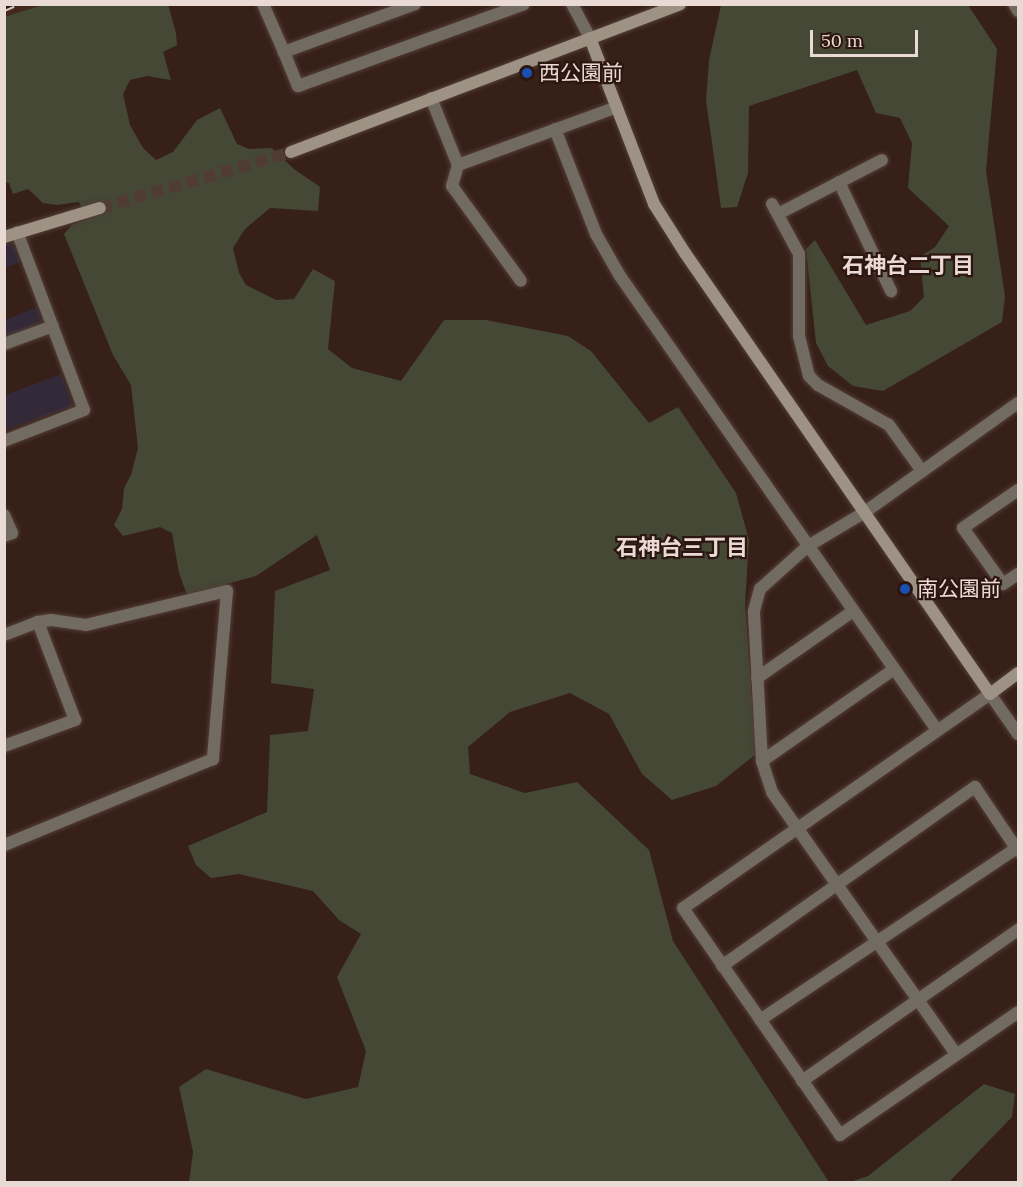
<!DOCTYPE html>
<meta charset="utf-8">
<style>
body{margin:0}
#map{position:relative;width:1023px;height:1187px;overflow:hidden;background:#362018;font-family:Lora,"Noto Sans JP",serif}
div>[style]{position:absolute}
.built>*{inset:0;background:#44271d}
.industrial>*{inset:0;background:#332938}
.green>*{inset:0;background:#444835}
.secondary-tunnel>*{height:12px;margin-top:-6px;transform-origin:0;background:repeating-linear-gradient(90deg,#513c34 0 12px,transparent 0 18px)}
.roads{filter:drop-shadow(0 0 2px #533e36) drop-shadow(0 0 2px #533e36)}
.street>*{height:12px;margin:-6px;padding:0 6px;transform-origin:6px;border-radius:6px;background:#726b61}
.secondary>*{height:12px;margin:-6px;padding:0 6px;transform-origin:6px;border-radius:6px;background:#9d9283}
.rail>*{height:7px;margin-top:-3.5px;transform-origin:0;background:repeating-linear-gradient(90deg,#2c160f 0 14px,#d5c4bf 0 28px);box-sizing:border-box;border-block:2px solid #d5c4bf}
.dots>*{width:16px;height:16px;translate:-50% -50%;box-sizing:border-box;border:3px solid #2c160f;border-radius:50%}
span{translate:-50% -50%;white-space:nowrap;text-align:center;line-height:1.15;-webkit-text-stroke:4.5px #2c160f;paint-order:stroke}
.poi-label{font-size:21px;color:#eadad5}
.left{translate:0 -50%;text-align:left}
.neighbourhood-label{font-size:22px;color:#eadad5;font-weight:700}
.frame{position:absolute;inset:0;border:6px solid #eadad5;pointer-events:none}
.scale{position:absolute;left:810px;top:30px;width:108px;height:27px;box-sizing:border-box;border:3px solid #eadad5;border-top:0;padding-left:8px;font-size:18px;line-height:21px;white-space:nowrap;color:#eadad5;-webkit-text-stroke:4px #2c160f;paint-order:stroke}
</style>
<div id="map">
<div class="built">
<div style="clip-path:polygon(5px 4px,43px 5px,5px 17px)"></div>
</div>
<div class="industrial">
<div style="clip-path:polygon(8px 243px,16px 248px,21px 262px,5px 268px,5px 244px)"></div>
<div style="clip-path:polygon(37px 307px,41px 318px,38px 324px,5px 337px,5px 320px)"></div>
<div style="clip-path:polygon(61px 374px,73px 406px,6px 430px,5px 395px)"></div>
</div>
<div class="green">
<div style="clip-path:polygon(168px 4px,176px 33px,177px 45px,163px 52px,171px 80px,147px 76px,130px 80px,123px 94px,130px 125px,143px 148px,156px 160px,173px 152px,197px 120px,220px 108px,237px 144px,249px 149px,272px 148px,294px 169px,320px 187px,318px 211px,270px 208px,245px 229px,233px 248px,239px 273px,246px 285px,276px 300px,294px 299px,313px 269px,335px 281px,328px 349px,352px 368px,401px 381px,444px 320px,486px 320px,568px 336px,591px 351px,649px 423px,678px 407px,736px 493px,749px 540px,745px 605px,756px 754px,716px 786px,672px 800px,642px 774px,609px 714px,570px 693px,510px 712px,468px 747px,470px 774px,525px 793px,577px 782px,649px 850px,673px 941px,829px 1182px,189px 1182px,193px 1152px,179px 1087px,206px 1069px,306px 1099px,358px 1087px,366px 1051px,337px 977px,361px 934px,339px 920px,313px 891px,239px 874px,211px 878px,196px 865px,188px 846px,267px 812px,270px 735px,308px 731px,314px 689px,271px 683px,275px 591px,330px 570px,317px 535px,256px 576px,187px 595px,179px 573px,172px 533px,160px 527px,123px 536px,114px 525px,122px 509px,124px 488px,131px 475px,138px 448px,131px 385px,113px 355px,64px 234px,72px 225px,86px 219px,79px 202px,57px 205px,43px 203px,28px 189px,13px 194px,9px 183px,5px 182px,4px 17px,43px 5px)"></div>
<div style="clip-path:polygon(721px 5px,968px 5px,997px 49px,986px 171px,1005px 296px,1002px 322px,883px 391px,853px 386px,828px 366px,816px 343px,806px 249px,815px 240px,866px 325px,910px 311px,924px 297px,920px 257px,935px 247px,949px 226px,908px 188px,912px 143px,900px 118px,876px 113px,857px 70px,749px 106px,748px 173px,737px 207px,721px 208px,706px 100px,709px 60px)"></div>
<div style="clip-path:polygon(984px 1084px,1015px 1094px,1012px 1117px,949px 1182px,850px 1182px,868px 1176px)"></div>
</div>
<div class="secondary-tunnel">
<div style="left:100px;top:208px;width:199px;rotate:-16.3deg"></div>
</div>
<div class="roads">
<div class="street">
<div style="left:263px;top:4px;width:52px;rotate:66.4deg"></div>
<div style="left:415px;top:4px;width:140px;rotate:159.9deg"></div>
<div style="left:284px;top:52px;width:37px;rotate:68deg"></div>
<div style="left:298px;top:86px;width:240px;rotate:-19.9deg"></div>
<div style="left:572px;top:4px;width:38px;rotate:62deg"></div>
<div style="left:1014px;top:4px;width:8px;rotate:60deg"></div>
<div style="left:431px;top:98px;width:72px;rotate:68.1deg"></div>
<div style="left:458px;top:165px;width:169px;rotate:-20deg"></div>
<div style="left:555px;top:129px;width:113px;rotate:68.7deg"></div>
<div style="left:596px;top:234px;width:48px;rotate:60.3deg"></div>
<div style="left:620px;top:276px;width:554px;rotate:55.08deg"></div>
<div style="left:458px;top:165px;width:22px;rotate:106deg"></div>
<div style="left:452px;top:186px;width:117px;rotate:54deg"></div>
<div style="left:839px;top:182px;width:121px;rotate:64.5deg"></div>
<div style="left:772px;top:204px;width:57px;rotate:61.6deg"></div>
<div style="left:799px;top:254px;width:82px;rotate:90deg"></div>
<div style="left:799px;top:336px;width:41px;rotate:76deg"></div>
<div style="left:809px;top:376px;width:13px;rotate:45deg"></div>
<div style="left:818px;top:385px;width:81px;rotate:29.4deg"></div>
<div style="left:889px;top:425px;width:57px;rotate:54.3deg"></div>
<div style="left:778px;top:214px;width:117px;rotate:-27.4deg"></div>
<div style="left:4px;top:344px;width:52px;rotate:-20.2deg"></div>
<div style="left:4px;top:441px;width:86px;rotate:-21.2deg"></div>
<div style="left:84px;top:410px;width:190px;rotate:-110.6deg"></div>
<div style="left:1018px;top:490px;width:67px;rotate:145.4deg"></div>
<div style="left:963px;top:528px;width:69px;rotate:54.5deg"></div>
<div style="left:1003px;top:584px;width:18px;rotate:-34deg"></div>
<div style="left:4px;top:515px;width:20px;rotate:66deg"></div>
<div style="left:12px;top:533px;width:9px;rotate:159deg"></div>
<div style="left:4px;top:635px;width:36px;rotate:-21deg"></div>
<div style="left:38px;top:622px;width:13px;rotate:-9deg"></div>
<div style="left:51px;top:620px;width:35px;rotate:8deg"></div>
<div style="left:86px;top:625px;width:145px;rotate:-13.6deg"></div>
<div style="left:227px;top:591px;width:169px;rotate:94.8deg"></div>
<div style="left:213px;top:759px;width:226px;rotate:157.6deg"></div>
<div style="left:757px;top:678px;width:117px;rotate:-34.9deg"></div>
<div style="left:1018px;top:734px;width:49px;rotate:-125deg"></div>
<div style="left:990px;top:694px;width:374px;rotate:145.1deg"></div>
<div style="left:683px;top:908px;width:276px;rotate:55.3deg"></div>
<div style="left:840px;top:1135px;width:216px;rotate:-34.6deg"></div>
<div style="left:4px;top:746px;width:76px;rotate:-20.1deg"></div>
<div style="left:75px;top:720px;width:105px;rotate:-110.7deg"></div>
<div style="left:762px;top:761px;width:160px;rotate:-34.8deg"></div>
<div style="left:722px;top:966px;width:310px;rotate:-35.3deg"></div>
<div style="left:975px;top:787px;width:77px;rotate:56.1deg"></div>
<div style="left:760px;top:1020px;width:309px;rotate:-33.8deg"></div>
<div style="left:956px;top:1054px;width:320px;rotate:-125.1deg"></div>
<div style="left:772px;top:792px;width:33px;rotate:-108deg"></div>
<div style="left:762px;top:761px;width:150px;rotate:-93.1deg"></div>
<div style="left:754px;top:611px;width:23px;rotate:-75deg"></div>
<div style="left:760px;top:589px;width:64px;rotate:-41.9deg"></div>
<div style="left:808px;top:546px;width:66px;rotate:-30.8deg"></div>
<div style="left:865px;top:512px;width:188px;rotate:-35.5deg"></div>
<div style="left:802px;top:1081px;width:264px;rotate:-35deg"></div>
</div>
<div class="secondary">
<div style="left:590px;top:38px;width:178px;rotate:68.9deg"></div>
<div style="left:654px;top:204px;width:58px;rotate:57.7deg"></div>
<div style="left:685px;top:253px;width:536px;rotate:55.33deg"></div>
<div style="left:990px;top:694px;width:35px;rotate:-37deg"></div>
<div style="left:291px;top:152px;width:416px;rotate:-20.8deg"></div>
<div style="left:4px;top:237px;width:100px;rotate:-16.8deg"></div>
</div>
</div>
<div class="rail">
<div style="left:4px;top:8px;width:10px;rotate:-24deg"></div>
</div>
<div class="dots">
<div style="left:527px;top:73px;background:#1a4fb4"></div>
<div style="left:905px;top:589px;background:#1a4fb4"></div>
</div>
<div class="poi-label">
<span class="left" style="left:539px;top:73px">西公園前</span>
<span class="left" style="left:917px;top:589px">南公園前</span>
</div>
<div class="neighbourhood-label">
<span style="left:908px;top:266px">石神台二丁目</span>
<span style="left:682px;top:548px">石神台三丁目</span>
</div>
<div class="frame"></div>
<div class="scale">50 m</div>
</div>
